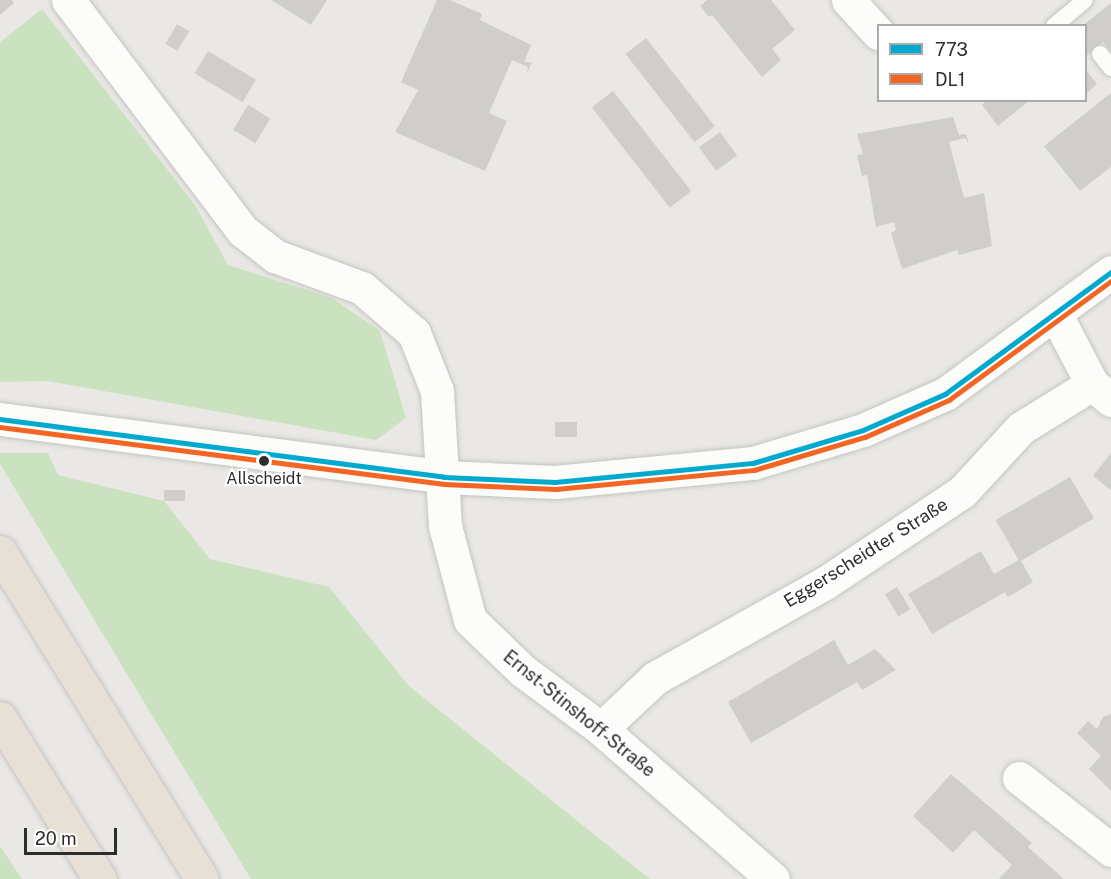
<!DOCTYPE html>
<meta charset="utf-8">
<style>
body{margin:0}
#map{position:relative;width:1111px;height:879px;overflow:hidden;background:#eae8e4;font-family:"Public Sans",sans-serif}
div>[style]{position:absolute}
.green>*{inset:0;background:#cbe2c0}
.building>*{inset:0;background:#cfceca;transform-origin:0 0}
.roads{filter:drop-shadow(0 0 2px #c4c4c3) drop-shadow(0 0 2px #c4c4c3)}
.service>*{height:16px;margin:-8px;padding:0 8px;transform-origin:8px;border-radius:8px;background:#fcfcfb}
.minor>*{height:33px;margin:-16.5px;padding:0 16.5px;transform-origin:16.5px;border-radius:16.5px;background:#fcfcfb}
.tertiary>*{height:33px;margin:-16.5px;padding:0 16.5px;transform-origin:16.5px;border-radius:16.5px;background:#fcfcfb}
.motorway>*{height:33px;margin:-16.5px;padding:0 16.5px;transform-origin:16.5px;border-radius:16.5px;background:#e7e0d7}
.bus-1>*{height:4.5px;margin:-2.25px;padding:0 2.25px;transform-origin:2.25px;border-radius:2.25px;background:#00a9ce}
.bus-2>*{height:4.5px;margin:-2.25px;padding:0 2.25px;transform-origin:2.25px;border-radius:2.25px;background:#f26522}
.dots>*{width:16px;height:16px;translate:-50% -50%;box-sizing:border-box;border:3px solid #fff;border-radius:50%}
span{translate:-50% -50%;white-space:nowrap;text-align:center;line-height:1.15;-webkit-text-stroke:4.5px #fff;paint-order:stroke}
.bus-label{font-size:16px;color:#2d2d2d}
.street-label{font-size:18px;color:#2d2d2d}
.legend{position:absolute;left:877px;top:24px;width:210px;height:78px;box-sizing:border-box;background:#fff;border:2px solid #ababab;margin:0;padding:8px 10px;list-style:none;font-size:18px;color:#2d2d2d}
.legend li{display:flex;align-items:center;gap:12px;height:30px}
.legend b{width:30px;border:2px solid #ababab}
.scale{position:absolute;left:24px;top:828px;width:93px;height:27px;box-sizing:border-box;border:3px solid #2d2d2d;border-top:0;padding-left:8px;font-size:18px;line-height:21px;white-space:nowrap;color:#2d2d2d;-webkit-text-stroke:4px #fff;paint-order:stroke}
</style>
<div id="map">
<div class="green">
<div style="clip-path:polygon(42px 9px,195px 205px,228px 265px,332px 298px,380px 331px,406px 418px,376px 440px,48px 381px,0 382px,0 42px)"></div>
<div style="clip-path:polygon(0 453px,48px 453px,58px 475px,164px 501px,210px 559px,329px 587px,409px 686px,650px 879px,251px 879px,0 464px)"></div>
<div style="clip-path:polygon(0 846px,22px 879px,0 879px)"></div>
</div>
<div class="building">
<div style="clip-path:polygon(0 0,12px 0,14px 3px,0 15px)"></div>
<div style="clip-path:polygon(271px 0,327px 0,311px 25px)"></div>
<div style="clip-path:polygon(437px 0,450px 0,482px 14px,480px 20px,531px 45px,524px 62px,532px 62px,527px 73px,528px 67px,512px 60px,489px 113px,507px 121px,485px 171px,395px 132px,418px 90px,401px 82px)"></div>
<div style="clip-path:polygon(707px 0,771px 0,795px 30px,772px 49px,781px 60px,762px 77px,712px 15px,709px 17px,700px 6px)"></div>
<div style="clip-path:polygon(1111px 3px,1111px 51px,1103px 42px,1086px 56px,1082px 26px)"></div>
<div style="left:177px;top:24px;width:14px;height:23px;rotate:30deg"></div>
<div style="left:646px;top:38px;width:112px;height:26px;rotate:52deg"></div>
<div style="left:208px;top:51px;width:56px;height:26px;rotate:31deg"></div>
<div style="clip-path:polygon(1086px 70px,1097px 84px,1086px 94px)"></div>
<div style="left:613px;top:91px;width:127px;height:27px;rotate:52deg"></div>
<div style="clip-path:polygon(1111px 93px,1111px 167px,1080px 191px,1044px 146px)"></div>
<div style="clip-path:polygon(988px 100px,1030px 100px,998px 126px,982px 105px)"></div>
<div style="left:248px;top:105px;width:26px;height:29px;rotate:31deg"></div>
<div style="clip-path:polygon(953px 117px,959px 135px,966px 134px,969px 144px,965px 138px,949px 142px,964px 198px,984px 193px,992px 246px,959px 255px,957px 250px,902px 269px,891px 233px,896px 230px,894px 222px,876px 227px,867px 175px,862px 176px,857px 155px,863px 154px,857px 134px)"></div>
<div style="left:720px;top:132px;width:29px;height:26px;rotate:54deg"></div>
<div style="left:555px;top:422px;width:22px;height:15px"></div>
<div style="clip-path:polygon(1111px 453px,1111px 490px,1093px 476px)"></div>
<div style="left:1070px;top:477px;width:48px;height:86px;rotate:60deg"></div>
<div style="left:164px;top:490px;width:21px;height:11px"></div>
<div style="clip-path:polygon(981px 551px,994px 574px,1020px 559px,1033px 582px,1008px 597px,1005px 592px,932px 634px,908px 594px)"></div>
<div style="left:897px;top:587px;width:26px;height:14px;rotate:59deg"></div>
<div style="clip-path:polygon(834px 640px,848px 665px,875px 649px,896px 670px,862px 690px,857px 682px,751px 743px,728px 702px)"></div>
<div style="clip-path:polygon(1111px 714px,1111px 791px,1089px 769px,1101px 756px,1077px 733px,1088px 721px,1097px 729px,1103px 717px)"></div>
<div style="clip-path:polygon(951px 774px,1032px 843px,1028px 847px,1064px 879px,999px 879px,1012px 865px,974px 830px,953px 853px,913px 816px)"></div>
</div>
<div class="roads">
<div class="service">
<div style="left:1054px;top:26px;width:40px;rotate:-40deg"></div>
<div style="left:1100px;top:54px;width:18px;rotate:52deg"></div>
</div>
<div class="minor">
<div style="left:68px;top:0;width:290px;rotate:52.9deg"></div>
<div style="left:243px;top:231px;width:41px;rotate:38deg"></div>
<div style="left:275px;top:256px;width:93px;rotate:20.2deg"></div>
<div style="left:362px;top:288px;width:69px;rotate:40.9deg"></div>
<div style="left:414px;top:333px;width:62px;rotate:68.4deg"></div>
<div style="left:437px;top:391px;width:135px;rotate:86.6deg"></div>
<div style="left:445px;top:526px;width:97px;rotate:75.1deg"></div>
<div style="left:470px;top:620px;width:74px;rotate:43.9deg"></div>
<div style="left:523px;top:671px;width:97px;rotate:36.6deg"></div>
<div style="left:601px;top:729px;width:228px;rotate:41.1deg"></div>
<div style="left:848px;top:0;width:45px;rotate:47.7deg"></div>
<div style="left:1056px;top:315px;width:78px;rotate:62.4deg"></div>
<div style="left:1092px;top:384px;width:25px;rotate:40deg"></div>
<div style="left:601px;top:729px;width:74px;rotate:-43.4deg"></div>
<div style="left:655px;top:678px;width:195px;rotate:-29.2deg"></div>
<div style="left:825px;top:583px;width:164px;rotate:-33.6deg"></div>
<div style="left:962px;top:492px;width:87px;rotate:-47.3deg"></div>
<div style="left:1021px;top:428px;width:84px;rotate:-31.8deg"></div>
<div style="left:1019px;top:778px;width:117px;rotate:38deg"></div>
</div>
<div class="tertiary">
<div style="left:0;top:419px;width:448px;rotate:7.4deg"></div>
<div style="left:444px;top:477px;width:111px;rotate:2.6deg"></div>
<div style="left:555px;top:482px;width:199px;rotate:-5.5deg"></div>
<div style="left:753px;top:463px;width:115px;rotate:-16.7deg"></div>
<div style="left:863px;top:430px;width:90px;rotate:-23.7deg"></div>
<div style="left:945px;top:394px;width:206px;rotate:-36.3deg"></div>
</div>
<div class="motorway">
<div style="left:0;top:552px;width:384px;rotate:58.3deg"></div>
<div style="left:0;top:718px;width:190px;rotate:58.2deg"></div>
</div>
</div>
<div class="bus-1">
<div style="left:0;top:419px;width:448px;rotate:7.4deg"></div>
<div style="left:444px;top:477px;width:111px;rotate:2.6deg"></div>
<div style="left:555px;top:482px;width:199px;rotate:-5.5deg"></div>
<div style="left:753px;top:463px;width:115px;rotate:-16.7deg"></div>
<div style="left:863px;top:430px;width:90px;rotate:-23.7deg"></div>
<div style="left:945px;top:394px;width:206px;rotate:-36.3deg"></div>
</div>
<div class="bus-2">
<div style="left:0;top:427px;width:448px;rotate:7.3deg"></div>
<div style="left:444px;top:484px;width:112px;rotate:2.6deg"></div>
<div style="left:556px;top:489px;width:199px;rotate:-5.5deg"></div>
<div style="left:754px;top:470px;width:116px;rotate:-16.6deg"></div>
<div style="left:865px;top:437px;width:92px;rotate:-23.8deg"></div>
<div style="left:949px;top:400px;width:201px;rotate:-36.3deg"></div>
</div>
<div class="dots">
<div style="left:264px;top:461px;background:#2d2d2d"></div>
</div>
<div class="bus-label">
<span style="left:264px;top:479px">Allscheidt</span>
</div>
<div class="street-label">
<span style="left:866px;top:553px;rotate:-32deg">Eggerscheidter Straße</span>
<span style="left:579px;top:714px;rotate:39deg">Ernst-Stinshoff-Straße</span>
</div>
<ul class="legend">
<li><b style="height:8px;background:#00a9ce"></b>773</li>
<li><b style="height:8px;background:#f26522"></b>DL1</li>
</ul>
<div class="scale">20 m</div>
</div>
